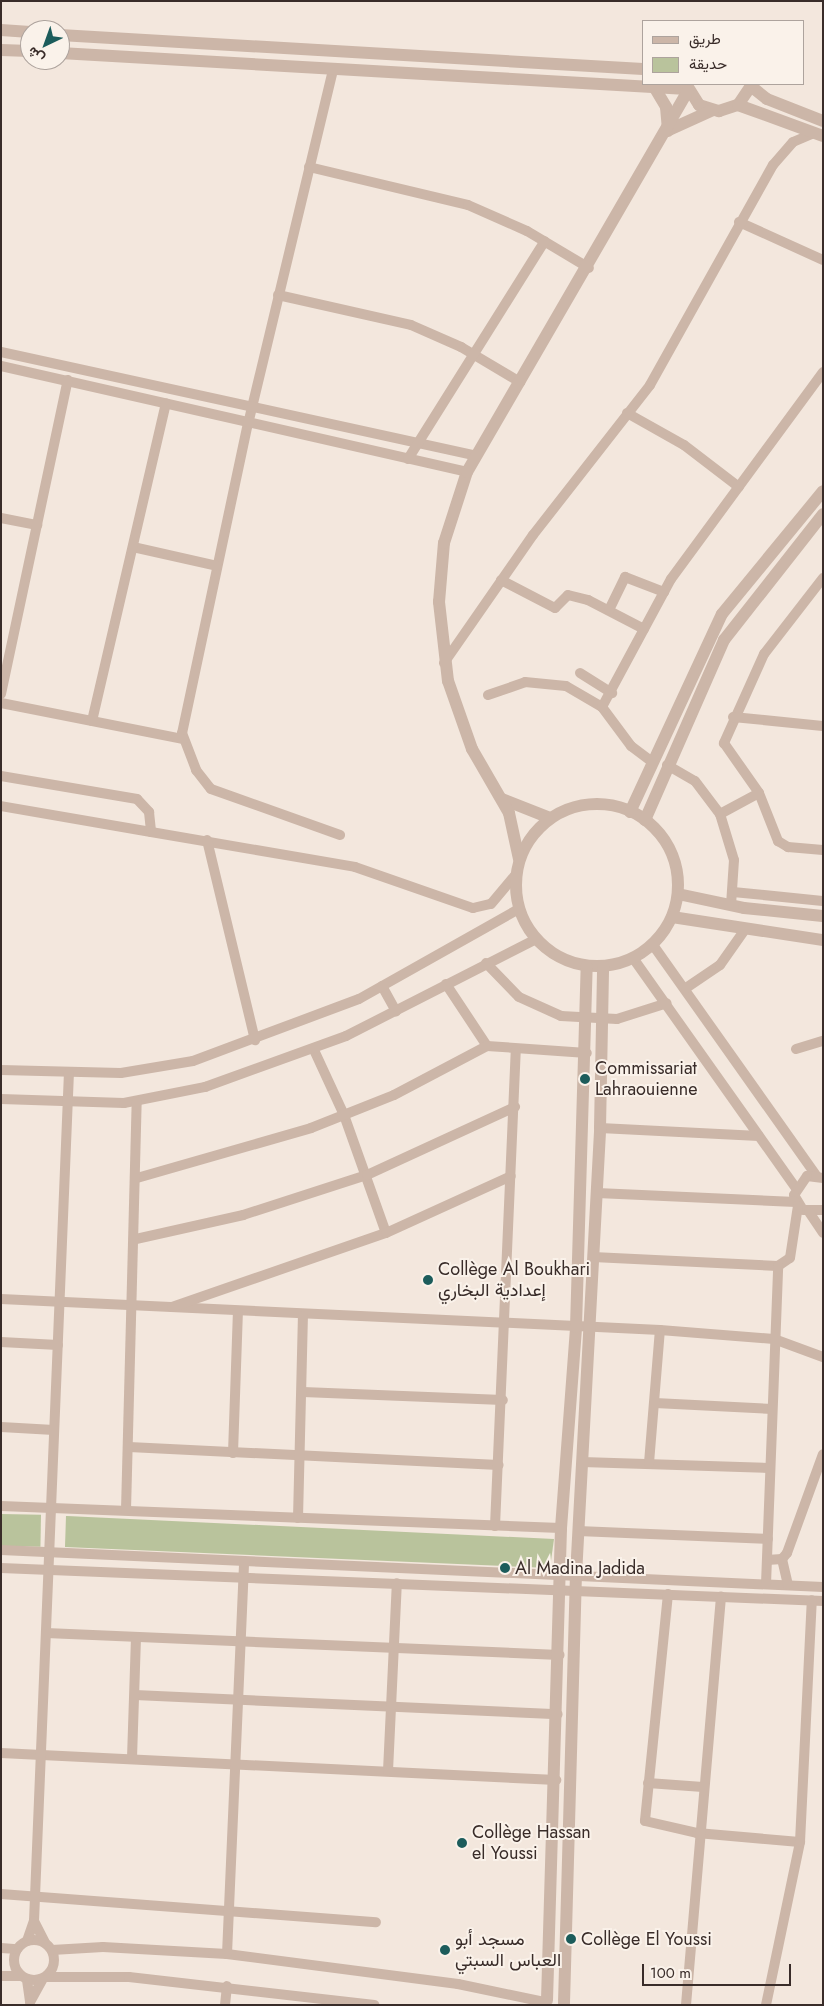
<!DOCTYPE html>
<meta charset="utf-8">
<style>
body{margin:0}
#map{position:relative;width:824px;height:2006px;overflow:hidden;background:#f3e7dd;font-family:Jost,Vazirmatn,sans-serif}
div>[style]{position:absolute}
.green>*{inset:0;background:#b9c39c;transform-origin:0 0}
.minor>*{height:10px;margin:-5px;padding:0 5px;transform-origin:5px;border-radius:5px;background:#ccb6a8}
.minor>.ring{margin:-5px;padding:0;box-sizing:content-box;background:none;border:10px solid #ccb6a8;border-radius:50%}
.tertiary>*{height:12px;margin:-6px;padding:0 6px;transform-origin:6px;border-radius:6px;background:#ccb6a8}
.tertiary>.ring{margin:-6px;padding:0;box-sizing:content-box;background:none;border:12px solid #ccb6a8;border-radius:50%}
.dots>*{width:14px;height:14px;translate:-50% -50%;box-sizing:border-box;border:2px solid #faf2ea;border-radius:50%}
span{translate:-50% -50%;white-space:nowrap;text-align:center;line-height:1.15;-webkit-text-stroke:4px #faf2ea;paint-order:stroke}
.poi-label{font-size:18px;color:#392c29}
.left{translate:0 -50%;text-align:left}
.frame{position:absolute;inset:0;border:2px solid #392c29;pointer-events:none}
.legend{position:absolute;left:642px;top:20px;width:162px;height:65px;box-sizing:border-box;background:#faf2ea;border:1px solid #ada39d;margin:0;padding:6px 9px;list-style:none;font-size:15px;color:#392c29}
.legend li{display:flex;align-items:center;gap:10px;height:25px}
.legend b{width:25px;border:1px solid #ada39d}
.north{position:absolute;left:20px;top:20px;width:50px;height:50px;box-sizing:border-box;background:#faf2ea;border:1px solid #ada39d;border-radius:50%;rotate:222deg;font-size:14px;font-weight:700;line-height:20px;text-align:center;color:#392c29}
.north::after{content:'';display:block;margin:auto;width:18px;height:22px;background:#1c5c5b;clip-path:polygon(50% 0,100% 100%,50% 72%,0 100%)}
.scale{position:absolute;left:642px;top:1964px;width:149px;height:22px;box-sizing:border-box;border:2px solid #392c29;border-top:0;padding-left:6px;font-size:15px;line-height:18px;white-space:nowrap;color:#392c29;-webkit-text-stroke:4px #faf2ea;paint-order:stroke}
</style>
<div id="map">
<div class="green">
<div style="left:1px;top:1514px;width:40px;height:32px;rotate:1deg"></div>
<div style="clip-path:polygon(66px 1516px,67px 1516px,554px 1539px,550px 1568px,65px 1547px)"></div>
</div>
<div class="minor">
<div style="left:333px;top:70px;width:363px;rotate:103.5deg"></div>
<div style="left:248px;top:423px;width:317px;rotate:102deg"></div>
<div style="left:182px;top:733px;width:40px;rotate:69deg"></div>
<div style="left:196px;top:770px;width:24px;rotate:52deg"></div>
<div style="left:211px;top:789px;width:137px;rotate:19.6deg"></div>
<div style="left:309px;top:167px;width:163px;rotate:13.4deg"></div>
<div style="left:468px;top:205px;width:64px;rotate:23.8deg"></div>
<div style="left:527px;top:231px;width:72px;rotate:30.8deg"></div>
<div style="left:739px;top:222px;width:92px;rotate:24.3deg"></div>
<div style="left:278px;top:295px;width:136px;rotate:12.7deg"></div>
<div style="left:411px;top:325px;width:55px;rotate:23.7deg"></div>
<div style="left:461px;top:347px;width:69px;rotate:30.7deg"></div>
<div style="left:1px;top:352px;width:486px;rotate:12.3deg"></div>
<div style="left:1px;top:366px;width:478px;rotate:12.8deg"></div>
<div style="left:627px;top:413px;width:65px;rotate:29.3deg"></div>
<div style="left:684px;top:445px;width:69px;rotate:37.4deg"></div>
<div style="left:408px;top:459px;width:257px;rotate:-57.9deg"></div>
<div style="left:1px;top:518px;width:37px;rotate:11deg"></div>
<div style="left:133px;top:547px;width:86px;rotate:12.7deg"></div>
<div style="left:823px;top:578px;width:96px;rotate:127.8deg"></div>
<div style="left:764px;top:654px;width:98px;rotate:114.2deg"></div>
<div style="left:724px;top:743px;width:61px;rotate:55deg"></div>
<div style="left:759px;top:793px;width:52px;rotate:68.4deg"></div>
<div style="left:778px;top:841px;width:12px;rotate:31deg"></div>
<div style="left:788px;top:847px;width:35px;rotate:5deg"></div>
<div style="left:501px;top:580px;width:61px;rotate:27.4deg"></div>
<div style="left:555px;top:608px;width:18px;rotate:-45deg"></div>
<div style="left:568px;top:595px;width:21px;rotate:14deg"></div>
<div style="left:588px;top:600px;width:63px;rotate:27.4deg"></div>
<div style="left:609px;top:610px;width:37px;rotate:-64deg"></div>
<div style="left:625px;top:577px;width:42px;rotate:21deg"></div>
<div style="left:444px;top:663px;width:156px;rotate:-55.2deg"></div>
<div style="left:533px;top:535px;width:190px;rotate:-52deg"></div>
<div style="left:650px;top:385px;width:252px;rotate:-60.8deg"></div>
<div style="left:773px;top:165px;width:30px;rotate:-49deg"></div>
<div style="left:793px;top:142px;width:23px;rotate:-23deg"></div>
<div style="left:580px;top:673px;width:38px;rotate:32deg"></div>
<div style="left:1px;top:694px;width:321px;rotate:-78deg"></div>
<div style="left:488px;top:695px;width:39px;rotate:-19deg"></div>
<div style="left:525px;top:682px;width:41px;rotate:5.6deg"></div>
<div style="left:566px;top:686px;width:42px;rotate:30.3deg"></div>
<div style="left:602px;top:707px;width:49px;rotate:53.4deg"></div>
<div style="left:631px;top:746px;width:25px;rotate:37deg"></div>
<div style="left:1px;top:703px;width:186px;rotate:11.2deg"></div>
<div style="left:602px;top:707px;width:145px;rotate:-61.7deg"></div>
<div style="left:671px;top:579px;width:257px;rotate:-53.7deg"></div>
<div style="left:733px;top:717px;width:90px;rotate:5.7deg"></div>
<div style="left:92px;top:721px;width:326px;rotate:-76.9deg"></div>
<div style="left:667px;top:765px;width:32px;rotate:30deg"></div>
<div style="left:695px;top:781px;width:41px;rotate:52.9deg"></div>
<div style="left:720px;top:814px;width:48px;rotate:73.1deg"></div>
<div style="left:734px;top:860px;width:45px;rotate:93.8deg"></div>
<div style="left:1px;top:776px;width:138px;rotate:9.6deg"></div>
<div style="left:137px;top:799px;width:18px;rotate:47deg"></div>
<div style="left:149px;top:812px;width:20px;rotate:84deg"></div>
<div style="left:151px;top:832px;width:152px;rotate:-170.2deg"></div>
<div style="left:720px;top:814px;width:44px;rotate:-28.3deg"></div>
<div style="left:151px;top:832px;width:207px;rotate:9.7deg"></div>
<div style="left:355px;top:867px;width:125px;rotate:19.2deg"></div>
<div style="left:473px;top:908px;width:18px;rotate:-13deg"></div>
<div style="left:491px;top:904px;width:39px;rotate:-50deg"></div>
<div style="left:207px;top:840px;width:206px;rotate:76.5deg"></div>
<div style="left:733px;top:892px;width:90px;rotate:5.7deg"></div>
<div style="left:653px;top:945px;width:282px;rotate:54.7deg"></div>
<div style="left:633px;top:958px;width:281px;rotate:54.7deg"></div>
<div style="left:486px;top:963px;width:47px;rotate:45.9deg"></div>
<div style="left:519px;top:997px;width:46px;rotate:24.3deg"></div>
<div style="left:561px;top:1016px;width:56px;rotate:3.1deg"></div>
<div style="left:617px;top:1019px;width:52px;rotate:-17.7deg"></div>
<div style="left:446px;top:984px;width:74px;rotate:56.5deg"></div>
<div style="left:487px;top:1046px;width:100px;rotate:4deg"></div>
<div style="left:382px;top:986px;width:29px;rotate:61deg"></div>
<div style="left:686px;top:988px;width:41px;rotate:-34.1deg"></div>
<div style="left:720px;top:965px;width:42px;rotate:-54.8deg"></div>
<div style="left:796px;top:1049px;width:28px;rotate:-17deg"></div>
<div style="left:314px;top:1050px;width:72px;rotate:65.2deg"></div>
<div style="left:344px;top:1115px;width:125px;rotate:70.4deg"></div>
<div style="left:1px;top:1070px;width:120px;rotate:1.4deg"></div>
<div style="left:121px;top:1073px;width:73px;rotate:-9.5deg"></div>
<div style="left:193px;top:1061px;width:177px;rotate:-20.5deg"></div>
<div style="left:359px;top:999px;width:184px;rotate:-29.4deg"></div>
<div style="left:1px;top:1099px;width:123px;rotate:1.9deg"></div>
<div style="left:124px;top:1103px;width:83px;rotate:-11.2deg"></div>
<div style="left:205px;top:1087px;width:150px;rotate:-19.9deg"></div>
<div style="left:346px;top:1036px;width:213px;rotate:-27deg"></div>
<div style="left:600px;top:1128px;width:159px;rotate:2.9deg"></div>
<div style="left:137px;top:1178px;width:181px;rotate:-16deg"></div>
<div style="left:311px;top:1128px;width:89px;rotate:-21.7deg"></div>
<div style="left:394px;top:1095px;width:105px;rotate:-27.8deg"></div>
<div style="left:823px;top:1178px;width:16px;rotate:-173deg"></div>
<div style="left:807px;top:1176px;width:23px;rotate:124deg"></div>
<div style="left:794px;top:1195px;width:17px;rotate:59deg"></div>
<div style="left:803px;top:1210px;width:20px"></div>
<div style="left:597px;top:1193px;width:199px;rotate:2.6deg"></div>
<div style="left:809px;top:1212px;width:25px;rotate:56deg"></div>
<div style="left:136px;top:1239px;width:110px;rotate:-12.6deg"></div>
<div style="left:243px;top:1215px;width:130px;rotate:-17.9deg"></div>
<div style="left:367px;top:1175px;width:163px;rotate:-24.7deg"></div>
<div style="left:593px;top:1257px;width:185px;rotate:2.8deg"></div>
<div style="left:778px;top:1266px;width:14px;rotate:-34deg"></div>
<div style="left:790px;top:1258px;width:53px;rotate:-81.3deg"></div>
<div style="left:1px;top:1299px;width:660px;rotate:2.69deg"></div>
<div style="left:660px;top:1330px;width:114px;rotate:4.5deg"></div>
<div style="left:774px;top:1339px;width:52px;rotate:20.2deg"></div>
<div style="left:172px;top:1307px;width:226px;rotate:-19.1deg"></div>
<div style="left:386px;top:1233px;width:137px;rotate:-24.5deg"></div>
<div style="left:1px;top:1342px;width:57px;rotate:3deg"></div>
<div style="left:303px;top:1392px;width:200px;rotate:2.3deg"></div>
<div style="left:655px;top:1403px;width:117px;rotate:2.9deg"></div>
<div style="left:1px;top:1427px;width:53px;rotate:3.2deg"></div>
<div style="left:129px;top:1447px;width:370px;rotate:2.8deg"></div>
<div style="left:233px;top:1453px;width:141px;rotate:-88deg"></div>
<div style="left:582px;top:1462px;width:188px;rotate:1.8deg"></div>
<div style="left:649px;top:1463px;width:133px;rotate:-85.3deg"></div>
<div style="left:1px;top:1506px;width:560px;rotate:2.25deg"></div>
<div style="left:126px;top:1510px;width:408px;rotate:-88.5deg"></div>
<div style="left:298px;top:1518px;width:202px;rotate:-88.6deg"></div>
<div style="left:495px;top:1526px;width:476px;rotate:-87.5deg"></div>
<div style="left:578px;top:1531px;width:190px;rotate:2.4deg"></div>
<div style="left:1px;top:1550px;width:823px;rotate:2.58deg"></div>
<div style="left:782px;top:1559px;width:26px;rotate:77deg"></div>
<div style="left:767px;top:1560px;width:15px;rotate:-4deg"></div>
<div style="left:782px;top:1559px;width:8px;rotate:-50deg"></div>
<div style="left:787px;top:1553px;width:105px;rotate:-70deg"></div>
<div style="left:1px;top:1568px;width:823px;rotate:2.3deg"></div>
<div style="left:766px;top:1584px;width:318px;rotate:-87.8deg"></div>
<div style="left:668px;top:1594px;width:228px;rotate:95.8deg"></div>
<div style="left:645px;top:1821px;width:53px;rotate:13deg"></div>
<div style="left:697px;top:1833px;width:103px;rotate:5deg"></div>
<div style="left:46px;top:1633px;width:514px;rotate:2.45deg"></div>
<div style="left:135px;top:1695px;width:423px;rotate:2.6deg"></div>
<div style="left:1px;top:1753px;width:556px;rotate:2.79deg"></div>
<div style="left:132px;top:1758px;width:121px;rotate:-88.1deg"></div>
<div style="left:388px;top:1771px;width:188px;rotate:-87.3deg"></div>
<div style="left:648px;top:1783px;width:55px;rotate:4.2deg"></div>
<div style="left:1px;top:1894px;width:376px;rotate:4.3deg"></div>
<div style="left:34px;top:1921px;width:849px;rotate:-87.64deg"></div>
<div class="ring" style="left:14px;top:1940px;width:30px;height:30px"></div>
<div style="left:27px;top:1941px;width:21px;rotate:-71deg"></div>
<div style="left:34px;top:1921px;width:25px;rotate:63deg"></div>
<div style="left:1px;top:1948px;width:16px;rotate:4deg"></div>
<div style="left:52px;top:1950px;width:51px;rotate:-3.4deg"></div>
<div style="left:103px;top:1947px;width:124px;rotate:3.2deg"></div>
<div style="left:227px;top:1954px;width:233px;rotate:7.4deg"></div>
<div style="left:458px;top:1984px;width:88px;rotate:11.8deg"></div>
<div style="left:227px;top:1954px;width:393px;rotate:-87.5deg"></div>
<div style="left:1px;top:1976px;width:20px"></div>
<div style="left:47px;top:1977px;width:82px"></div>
<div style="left:129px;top:1977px;width:247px;rotate:6.5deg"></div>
<div style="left:27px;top:1980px;width:22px;rotate:82deg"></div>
<div style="left:30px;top:2002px;width:25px;rotate:-61deg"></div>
<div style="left:225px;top:2005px;width:19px;rotate:-84deg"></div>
<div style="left:686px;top:2005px;width:410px;rotate:-85.1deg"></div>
<div style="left:766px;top:2005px;width:167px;rotate:-78.2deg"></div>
<div style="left:800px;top:1842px;width:242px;rotate:-87.2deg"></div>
</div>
<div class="tertiary">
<div style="left:1px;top:30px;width:29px;rotate:4deg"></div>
<div style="left:60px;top:35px;width:584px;rotate:3.34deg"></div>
<div style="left:1px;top:50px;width:29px;rotate:2deg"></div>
<div style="left:60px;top:53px;width:628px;rotate:3.29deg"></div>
<div style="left:686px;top:84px;width:25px;rotate:58deg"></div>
<div style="left:699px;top:105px;width:21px;rotate:17deg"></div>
<div style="left:719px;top:111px;width:20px;rotate:-18deg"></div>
<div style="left:738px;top:105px;width:25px;rotate:-56deg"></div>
<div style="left:653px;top:85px;width:26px;rotate:59deg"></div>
<div style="left:666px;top:107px;width:24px;rotate:85deg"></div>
<div style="left:752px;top:87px;width:19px;rotate:39deg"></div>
<div style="left:767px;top:99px;width:60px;rotate:21.4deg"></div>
<div style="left:738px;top:105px;width:90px;rotate:20deg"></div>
<div style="left:671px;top:129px;width:46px;rotate:-24.3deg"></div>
<div style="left:502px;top:799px;width:52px;rotate:21.6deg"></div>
<div class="ring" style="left:516px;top:804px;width:150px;height:150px"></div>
<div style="left:630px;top:812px;width:218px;rotate:-65.1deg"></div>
<div style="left:722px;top:614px;width:159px;rotate:-50.6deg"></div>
<div style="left:645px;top:820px;width:197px;rotate:-66.3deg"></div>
<div style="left:724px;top:640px;width:160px;rotate:-51.8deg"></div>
<div style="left:519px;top:859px;width:47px;rotate:-102.3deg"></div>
<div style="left:509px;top:813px;width:74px;rotate:-120deg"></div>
<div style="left:472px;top:749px;width:72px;rotate:-109.4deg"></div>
<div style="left:448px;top:681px;width:80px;rotate:-96.5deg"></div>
<div style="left:439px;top:602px;width:59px;rotate:-85.2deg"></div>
<div style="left:444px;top:543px;width:75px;rotate:-72.1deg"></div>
<div style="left:467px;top:472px;width:440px;rotate:-59.9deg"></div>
<div style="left:678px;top:894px;width:67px;rotate:12deg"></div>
<div style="left:744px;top:908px;width:79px;rotate:5.8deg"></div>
<div style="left:672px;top:917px;width:153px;rotate:8.7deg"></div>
<div style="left:547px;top:2000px;width:472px;rotate:-88.3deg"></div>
<div style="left:561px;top:1528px;width:202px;rotate:-85.7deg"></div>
<div style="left:576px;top:1327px;width:361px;rotate:-88.3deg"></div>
<div style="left:564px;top:2003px;width:428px;rotate:-88.4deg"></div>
<div style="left:576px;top:1575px;width:448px;rotate:-86.9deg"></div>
<div style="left:600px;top:1128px;width:162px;rotate:-88.9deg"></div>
</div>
<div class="dots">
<div style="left:585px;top:1079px;background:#1c5c5b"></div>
<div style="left:428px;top:1280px;background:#1c5c5b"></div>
<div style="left:505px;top:1568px;background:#1c5c5b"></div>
<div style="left:462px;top:1843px;background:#1c5c5b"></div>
<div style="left:571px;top:1939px;background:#1c5c5b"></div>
<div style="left:445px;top:1950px;background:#1c5c5b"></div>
</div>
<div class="poi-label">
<span class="left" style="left:595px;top:1079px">Commissariat<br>Lahraouienne</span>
<span class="left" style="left:438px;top:1280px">Collège Al Boukhari<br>إعدادية البخاري</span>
<span class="left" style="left:515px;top:1568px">Al Madina Jadida</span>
<span class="left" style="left:472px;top:1843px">Collège Hassan<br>el Youssi</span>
<span class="left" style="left:581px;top:1939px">Collège El Youssi</span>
<span class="left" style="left:455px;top:1950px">مسجد أبو<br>العباس السبتي</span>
</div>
<div class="frame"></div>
<ul class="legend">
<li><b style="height:6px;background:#ccb6a8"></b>طريق</li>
<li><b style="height:14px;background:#b9c39c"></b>حديقة</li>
</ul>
<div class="north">ش</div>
<div class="scale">100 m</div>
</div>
